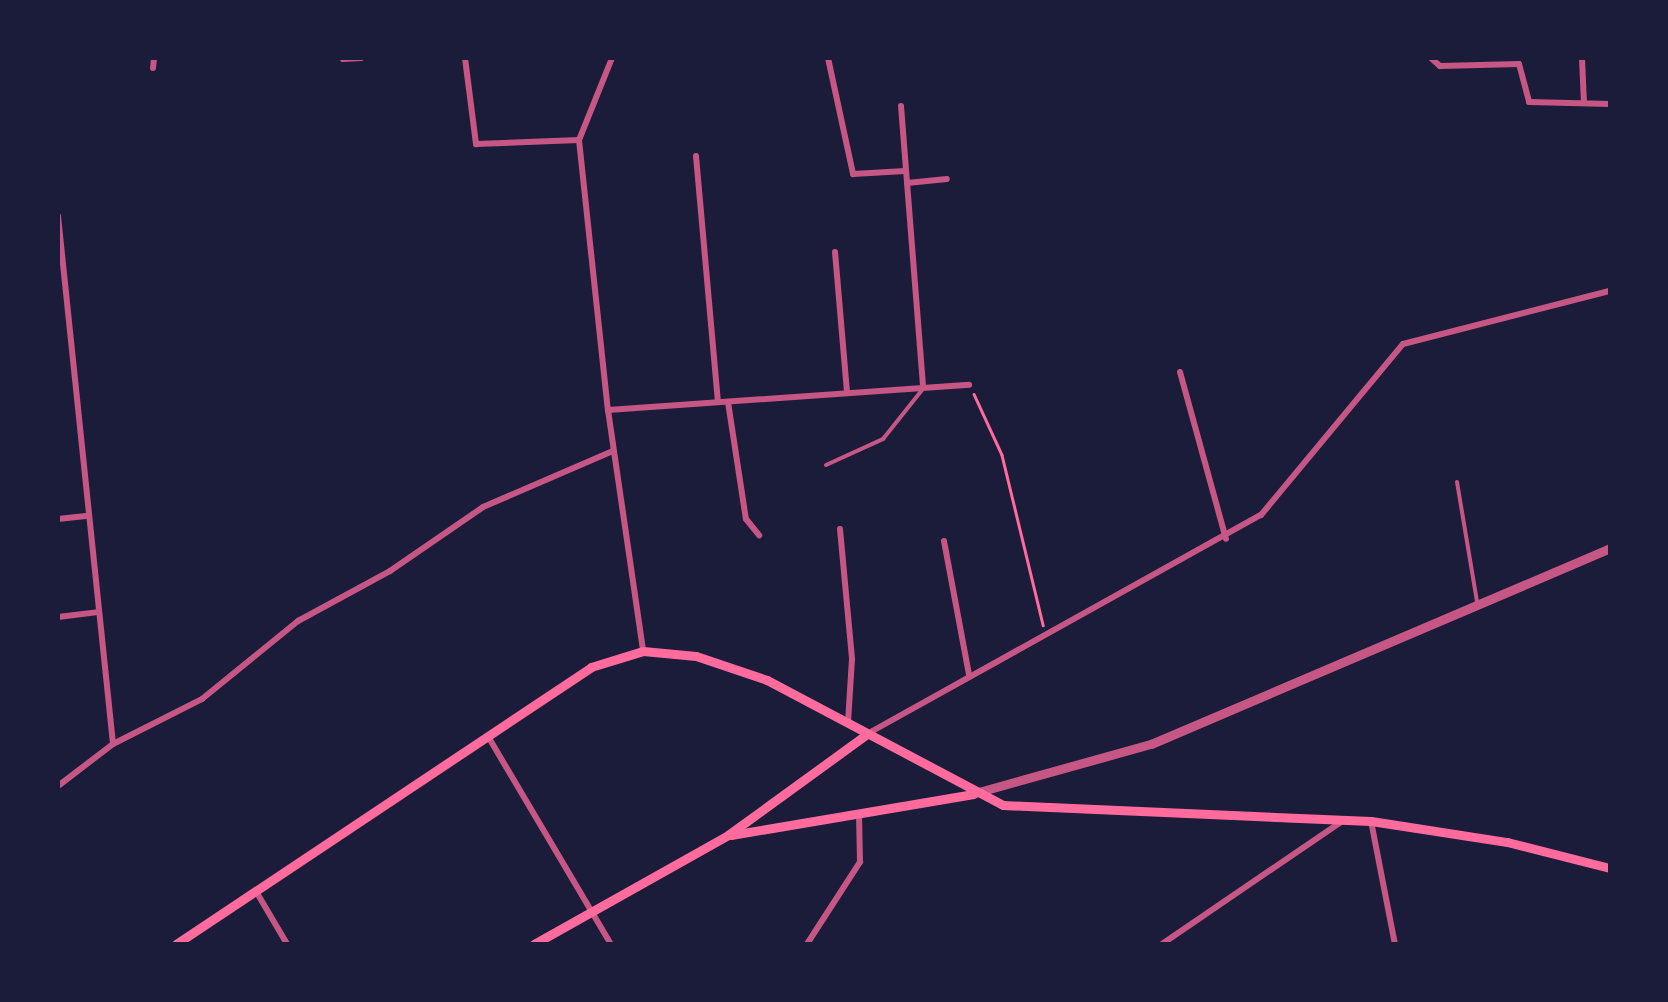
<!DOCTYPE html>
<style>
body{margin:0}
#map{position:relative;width:1668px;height:1002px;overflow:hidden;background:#1b1b3a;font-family:Signika,sans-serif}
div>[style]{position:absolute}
.path>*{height:2.5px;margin:-1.25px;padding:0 1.25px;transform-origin:1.25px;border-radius:1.25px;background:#ff6b9d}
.service>*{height:4px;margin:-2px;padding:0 2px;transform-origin:2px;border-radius:2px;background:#c65784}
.minor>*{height:6px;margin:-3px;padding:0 3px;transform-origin:3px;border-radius:3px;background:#c65784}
.tertiary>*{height:9px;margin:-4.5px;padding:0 4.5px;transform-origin:4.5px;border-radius:4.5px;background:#c65784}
.secondary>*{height:9px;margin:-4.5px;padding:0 4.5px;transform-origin:4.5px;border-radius:4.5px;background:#ff6b9d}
span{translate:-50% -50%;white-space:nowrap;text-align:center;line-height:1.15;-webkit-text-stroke:10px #1b1b3a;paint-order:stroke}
.frame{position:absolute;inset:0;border:60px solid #1b1b3a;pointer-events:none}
</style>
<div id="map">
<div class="path">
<div style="left:974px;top:394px;width:67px;rotate:65.3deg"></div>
<div style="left:1002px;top:455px;width:175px;rotate:76.4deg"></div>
</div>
<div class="service">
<div style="left:826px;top:465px;width:63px;rotate:-24.5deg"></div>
<div style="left:883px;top:439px;width:63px;rotate:-51.5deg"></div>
<div style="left:1457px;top:482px;width:121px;rotate:80.5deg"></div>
</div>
<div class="minor">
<div style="left:465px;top:58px;width:87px;rotate:82.7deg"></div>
<div style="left:476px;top:144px;width:103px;rotate:-2.2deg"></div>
<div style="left:612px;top:58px;width:88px;rotate:111.9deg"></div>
<div style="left:579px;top:140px;width:272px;rotate:83.9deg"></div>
<div style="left:608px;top:410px;width:244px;rotate:81.7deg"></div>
<div style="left:828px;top:58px;width:119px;rotate:77.8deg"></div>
<div style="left:853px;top:174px;width:52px;rotate:-3.3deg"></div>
<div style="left:1431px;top:58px;width:12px;rotate:42deg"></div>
<div style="left:1440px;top:66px;width:79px;rotate:-1.5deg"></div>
<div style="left:1582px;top:58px;width:45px;rotate:87.5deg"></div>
<div style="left:343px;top:59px;width:18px;rotate:-3deg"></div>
<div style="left:1519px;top:64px;width:39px;rotate:75deg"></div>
<div style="left:1529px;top:102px;width:81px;rotate:1.4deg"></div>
<div style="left:153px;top:68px;width:10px;rotate:-84deg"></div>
<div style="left:901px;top:106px;width:283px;rotate:85.5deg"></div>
<div style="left:696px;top:156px;width:247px;rotate:84.9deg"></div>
<div style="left:907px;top:183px;width:40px;rotate:-5.7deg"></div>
<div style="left:58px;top:216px;width:531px;rotate:84.05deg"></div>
<div style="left:835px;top:252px;width:141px;rotate:85.1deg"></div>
<div style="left:1180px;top:372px;width:173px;rotate:74.6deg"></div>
<div style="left:728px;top:402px;width:118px;rotate:81.3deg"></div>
<div style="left:746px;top:519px;width:21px;rotate:51deg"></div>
<div style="left:608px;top:410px;width:362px;rotate:-4deg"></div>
<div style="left:58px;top:519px;width:28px;rotate:-6deg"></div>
<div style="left:840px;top:529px;width:131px;rotate:84.7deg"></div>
<div style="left:852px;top:659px;width:63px;rotate:93.6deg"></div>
<div style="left:944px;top:541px;width:136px;rotate:79.4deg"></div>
<div style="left:58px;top:617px;width:38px;rotate:-7deg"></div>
<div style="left:867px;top:734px;width:451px;rotate:-29.1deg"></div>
<div style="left:1261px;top:515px;width:222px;rotate:-50.3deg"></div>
<div style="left:1403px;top:344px;width:214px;rotate:-14.4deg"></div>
<div style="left:489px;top:738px;width:239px;rotate:59.4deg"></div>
<div style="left:58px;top:786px;width:69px;rotate:-37.4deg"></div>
<div style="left:113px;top:744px;width:100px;rotate:-26.8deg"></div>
<div style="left:202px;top:699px;width:124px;rotate:-39.1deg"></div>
<div style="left:298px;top:621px;width:105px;rotate:-28.5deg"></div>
<div style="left:390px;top:571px;width:113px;rotate:-34.5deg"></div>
<div style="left:483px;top:507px;width:142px;rotate:-23.3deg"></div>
<div style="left:1371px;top:821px;width:125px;rotate:79deg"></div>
<div style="left:257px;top:893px;width:59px;rotate:59.5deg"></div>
<div style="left:807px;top:944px;width:98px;rotate:-57.1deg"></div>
<div style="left:860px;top:862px;width:48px;rotate:-91.2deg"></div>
<div style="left:1162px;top:944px;width:218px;rotate:-34.3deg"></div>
</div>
<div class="tertiary">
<div style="left:975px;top:793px;width:183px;rotate:-15.6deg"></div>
<div style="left:1151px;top:744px;width:499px;rotate:-23.1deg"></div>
</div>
<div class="secondary">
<div style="left:731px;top:835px;width:246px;rotate:-9.6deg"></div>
<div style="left:176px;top:944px;width:499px;rotate:-33.7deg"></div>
<div style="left:591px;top:667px;width:54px;rotate:-17.1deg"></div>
<div style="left:643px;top:651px;width:53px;rotate:5.4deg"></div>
<div style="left:696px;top:656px;width:75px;rotate:18.7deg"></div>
<div style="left:767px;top:680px;width:267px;rotate:27.9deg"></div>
<div style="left:1003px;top:805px;width:368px;rotate:2.5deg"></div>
<div style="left:1371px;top:821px;width:138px;rotate:8.8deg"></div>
<div style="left:1507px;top:842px;width:106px;rotate:14.2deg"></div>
<div style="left:534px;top:944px;width:223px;rotate:-29.3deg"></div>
<div style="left:728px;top:835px;width:172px;rotate:-36deg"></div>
</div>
<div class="frame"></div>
</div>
